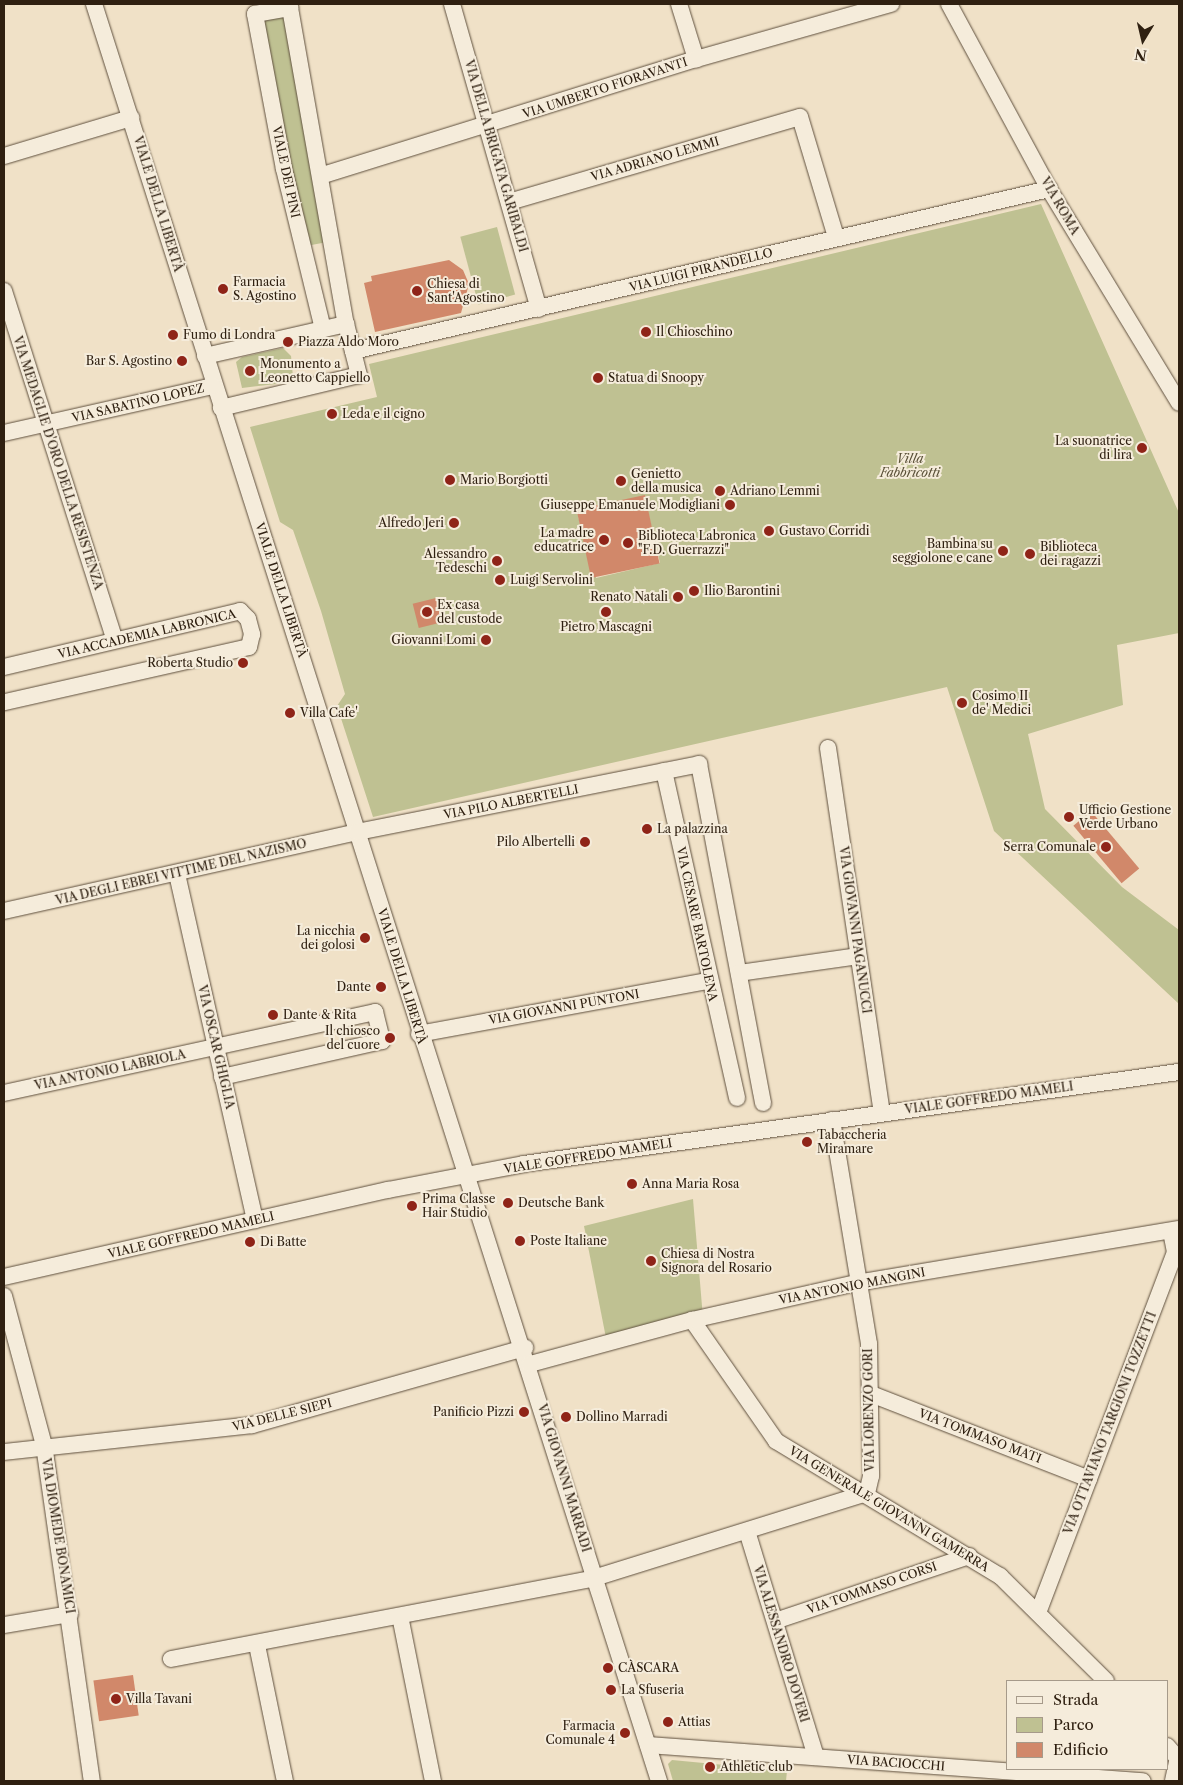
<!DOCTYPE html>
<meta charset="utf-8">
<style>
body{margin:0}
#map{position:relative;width:1183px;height:1785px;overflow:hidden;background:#f0e1c7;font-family:"Libre Caslon Text",serif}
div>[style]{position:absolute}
.green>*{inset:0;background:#bfc192;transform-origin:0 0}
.building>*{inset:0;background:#d1886a;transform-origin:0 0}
.round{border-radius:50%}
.roads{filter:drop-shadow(0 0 1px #5f503e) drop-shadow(0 0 1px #5f503e)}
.minor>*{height:16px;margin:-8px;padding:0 8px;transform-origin:8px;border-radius:8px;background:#f5ecdb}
.dots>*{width:14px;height:14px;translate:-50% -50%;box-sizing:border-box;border:2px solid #f5ecdb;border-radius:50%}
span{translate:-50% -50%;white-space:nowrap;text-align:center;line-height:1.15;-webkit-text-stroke:4px #f5ecdb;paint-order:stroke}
.street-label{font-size:12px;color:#2f2011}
.poi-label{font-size:12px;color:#2f2011}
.left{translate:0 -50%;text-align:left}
.right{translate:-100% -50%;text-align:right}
.park-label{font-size:12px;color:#5a5038;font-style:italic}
.frame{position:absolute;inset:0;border:5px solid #2f2011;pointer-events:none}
.legend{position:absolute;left:1006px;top:1680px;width:162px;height:90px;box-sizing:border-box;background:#f5ecdb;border:1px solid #a69a8a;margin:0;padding:6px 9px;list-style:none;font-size:15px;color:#2f2011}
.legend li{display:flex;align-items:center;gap:10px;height:25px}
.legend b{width:25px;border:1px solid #a69a8a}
.north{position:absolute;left:1118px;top:15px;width:50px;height:50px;-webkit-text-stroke:4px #f5ecdb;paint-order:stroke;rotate:189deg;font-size:14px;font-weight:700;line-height:20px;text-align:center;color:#2f2011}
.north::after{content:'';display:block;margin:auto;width:18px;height:22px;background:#2f2011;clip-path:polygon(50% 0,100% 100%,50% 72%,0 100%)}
</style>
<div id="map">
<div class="green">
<div style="left:284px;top:13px;width:233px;height:24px;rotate:79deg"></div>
<div style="clip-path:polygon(evenodd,1041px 204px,1179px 513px,1179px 633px,1117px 645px,1123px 705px,1028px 734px,1045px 809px,1122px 887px,1179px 930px,1179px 1004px,994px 831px,947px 687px,373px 817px,337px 706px,345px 694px,321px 611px,293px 530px,280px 522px,250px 427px,377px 397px,369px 364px,1041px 204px,644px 496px,660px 563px,596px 578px,597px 529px,582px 533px,577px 511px,644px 496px)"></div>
<div style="left:497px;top:227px;width:70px;height:38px;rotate:75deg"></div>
<div style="clip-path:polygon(283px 348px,291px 356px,293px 377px,276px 384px,242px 388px,236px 362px,242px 357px)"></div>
<div style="clip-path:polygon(693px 1199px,703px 1318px,607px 1343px,584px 1226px)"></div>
<div style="clip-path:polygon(672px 1760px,787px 1771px,786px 1781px,673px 1781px,668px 1764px)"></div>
</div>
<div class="building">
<div style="clip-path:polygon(449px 260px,463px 270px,469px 284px,461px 313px,375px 332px,364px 283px,372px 281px,371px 276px)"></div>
<div class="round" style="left:639px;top:325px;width:14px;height:14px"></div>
<div style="left:645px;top:495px;width:70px;height:70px;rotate:78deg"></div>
<div style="left:436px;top:598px;width:25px;height:24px;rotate:76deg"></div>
<div style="left:1091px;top:811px;width:75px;height:23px;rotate:50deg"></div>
<div style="left:133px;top:1675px;width:41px;height:40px;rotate:82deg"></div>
</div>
<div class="roads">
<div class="minor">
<div style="left:94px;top:4px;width:1865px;rotate:72.36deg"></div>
<div style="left:452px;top:4px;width:317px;rotate:74.1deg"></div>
<div style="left:679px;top:4px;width:58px;rotate:72.8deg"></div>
<div style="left:949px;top:4px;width:210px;rotate:61.6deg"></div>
<div style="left:1049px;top:189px;width:250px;rotate:58.7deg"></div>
<div style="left:4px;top:156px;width:133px;rotate:-16.7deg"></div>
<div style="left:320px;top:176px;width:394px;rotate:-17.3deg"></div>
<div style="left:696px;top:59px;width:203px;rotate:-15.8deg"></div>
<div style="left:509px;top:202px;width:303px;rotate:-16.3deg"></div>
<div style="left:800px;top:117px;width:125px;rotate:73.3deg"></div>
<div style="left:4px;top:291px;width:360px;rotate:72.4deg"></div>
<div style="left:323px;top:329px;width:165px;rotate:-103.7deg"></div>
<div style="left:284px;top:169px;width:158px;rotate:-100.6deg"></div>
<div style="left:255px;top:14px;width:36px;rotate:-10deg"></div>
<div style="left:290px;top:8px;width:321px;rotate:80deg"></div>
<div style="left:353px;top:351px;width:715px;rotate:-13.1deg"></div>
<div style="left:205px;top:356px;width:145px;rotate:-12.8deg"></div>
<div style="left:346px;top:324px;width:53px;rotate:75.7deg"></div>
<div style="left:359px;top:375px;width:142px;rotate:166.6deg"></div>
<div style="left:4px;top:433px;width:214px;rotate:-12.7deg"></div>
<div style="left:4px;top:667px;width:243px;rotate:-13.3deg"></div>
<div style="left:240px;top:611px;width:11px;rotate:45deg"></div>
<div style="left:248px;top:619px;width:16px;rotate:75deg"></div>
<div style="left:252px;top:634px;width:13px;rotate:103deg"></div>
<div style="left:249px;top:647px;width:251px;rotate:167.3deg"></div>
<div style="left:828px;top:748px;width:369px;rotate:81.6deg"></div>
<div style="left:664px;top:771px;width:335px;rotate:77.4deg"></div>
<div style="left:177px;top:874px;width:355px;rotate:77.3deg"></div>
<div style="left:4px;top:911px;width:362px;rotate:-12.6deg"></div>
<div style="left:357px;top:832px;width:349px;rotate:-11.2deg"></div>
<div style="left:699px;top:764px;width:345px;rotate:79.3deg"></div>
<div style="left:739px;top:973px;width:120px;rotate:-8.1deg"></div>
<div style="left:419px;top:1034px;width:294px;rotate:-10.4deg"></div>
<div style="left:4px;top:1093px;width:380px;rotate:-12.3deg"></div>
<div style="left:375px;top:1012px;width:30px;rotate:76deg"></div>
<div style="left:382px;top:1041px;width:164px;rotate:167.3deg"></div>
<div style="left:832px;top:1120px;width:227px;rotate:80.6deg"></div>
<div style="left:869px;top:1344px;width:132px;rotate:89.1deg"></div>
<div style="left:871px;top:1476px;width:17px;rotate:103deg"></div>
<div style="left:4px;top:1277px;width:394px;rotate:-12.8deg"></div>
<div style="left:388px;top:1190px;width:138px;rotate:-10.8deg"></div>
<div style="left:524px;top:1164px;width:661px;rotate:-8deg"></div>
<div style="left:4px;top:1296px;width:154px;rotate:75deg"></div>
<div style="left:44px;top:1445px;width:339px;rotate:81.9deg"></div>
<div style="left:692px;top:1320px;width:147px;rotate:55.2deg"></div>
<div style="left:776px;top:1441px;width:262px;rotate:31.1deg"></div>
<div style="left:1000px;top:1576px;width:149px;rotate:44.7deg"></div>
<div style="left:530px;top:1364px;width:168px;rotate:-15.2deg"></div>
<div style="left:692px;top:1320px;width:168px;rotate:-12.7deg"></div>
<div style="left:856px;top:1283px;width:327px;rotate:-9.5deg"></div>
<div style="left:871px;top:1394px;width:234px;rotate:21.3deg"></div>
<div style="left:4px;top:1452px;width:249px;rotate:-6.2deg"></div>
<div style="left:252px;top:1425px;width:284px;rotate:-15.8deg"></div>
<div style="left:747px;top:1531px;width:236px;rotate:73deg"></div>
<div style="left:1038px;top:1613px;width:386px;rotate:-69.2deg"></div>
<div style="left:1175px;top:1252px;width:21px;rotate:-101deg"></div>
<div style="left:400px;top:1616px;width:168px;rotate:78.7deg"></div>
<div style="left:775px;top:1621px;width:205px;rotate:-18.5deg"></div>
<div style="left:4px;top:1625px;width:67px;rotate:-9.5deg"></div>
<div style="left:257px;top:1645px;width:139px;rotate:78.4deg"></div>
<div style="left:171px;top:1659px;width:431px;rotate:-10.8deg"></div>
<div style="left:594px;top:1578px;width:286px;rotate:-17.3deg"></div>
<div style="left:648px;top:1745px;width:496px;rotate:4.2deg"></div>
<div style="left:1167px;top:1746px;width:18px;rotate:49deg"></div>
<div style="left:1173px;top:1781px;width:24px;rotate:-78deg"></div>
</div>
</div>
<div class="dots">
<div style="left:223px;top:289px;background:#8f2418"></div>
<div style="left:417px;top:291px;background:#8f2418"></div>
<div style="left:646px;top:332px;background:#8f2418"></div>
<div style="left:173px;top:335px;background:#8f2418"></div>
<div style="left:288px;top:342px;background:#8f2418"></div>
<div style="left:182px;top:361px;background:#8f2418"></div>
<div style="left:250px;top:371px;background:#8f2418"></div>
<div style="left:598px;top:378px;background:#8f2418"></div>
<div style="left:332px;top:414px;background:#8f2418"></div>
<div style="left:1142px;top:448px;background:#8f2418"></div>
<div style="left:450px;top:480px;background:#8f2418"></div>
<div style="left:621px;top:481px;background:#8f2418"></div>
<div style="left:720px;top:491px;background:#8f2418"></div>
<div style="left:730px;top:505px;background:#8f2418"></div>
<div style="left:454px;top:523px;background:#8f2418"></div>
<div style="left:769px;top:531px;background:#8f2418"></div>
<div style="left:604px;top:540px;background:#8f2418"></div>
<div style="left:628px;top:543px;background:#8f2418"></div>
<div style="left:1003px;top:551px;background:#8f2418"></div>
<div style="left:1030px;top:554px;background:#8f2418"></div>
<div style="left:497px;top:561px;background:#8f2418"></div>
<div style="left:500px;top:580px;background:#8f2418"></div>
<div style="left:694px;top:591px;background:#8f2418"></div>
<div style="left:678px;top:597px;background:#8f2418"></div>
<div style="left:427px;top:612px;background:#8f2418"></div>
<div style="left:606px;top:612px;background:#8f2418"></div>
<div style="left:486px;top:640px;background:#8f2418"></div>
<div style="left:243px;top:663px;background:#8f2418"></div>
<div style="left:962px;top:703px;background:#8f2418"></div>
<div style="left:290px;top:713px;background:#8f2418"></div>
<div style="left:1069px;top:817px;background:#8f2418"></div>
<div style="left:647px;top:829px;background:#8f2418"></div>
<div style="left:585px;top:842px;background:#8f2418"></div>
<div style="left:1106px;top:847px;background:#8f2418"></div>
<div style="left:365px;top:938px;background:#8f2418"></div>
<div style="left:381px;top:987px;background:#8f2418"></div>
<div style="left:273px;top:1015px;background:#8f2418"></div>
<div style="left:390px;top:1038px;background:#8f2418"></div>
<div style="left:807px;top:1142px;background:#8f2418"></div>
<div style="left:632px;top:1184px;background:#8f2418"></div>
<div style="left:508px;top:1203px;background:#8f2418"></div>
<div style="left:412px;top:1206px;background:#8f2418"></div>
<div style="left:520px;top:1241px;background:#8f2418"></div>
<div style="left:250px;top:1242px;background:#8f2418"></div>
<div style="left:651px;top:1261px;background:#8f2418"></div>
<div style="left:524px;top:1412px;background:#8f2418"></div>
<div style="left:566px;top:1417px;background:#8f2418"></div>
<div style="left:608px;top:1668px;background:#8f2418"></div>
<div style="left:611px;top:1690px;background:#8f2418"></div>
<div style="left:116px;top:1699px;background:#8f2418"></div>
<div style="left:668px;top:1722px;background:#8f2418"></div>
<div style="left:625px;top:1733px;background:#8f2418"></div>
<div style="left:710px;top:1767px;background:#8f2418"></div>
</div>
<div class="street-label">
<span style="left:605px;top:88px;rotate:-18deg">VIA UMBERTO FIORAVANTI</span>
<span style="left:496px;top:156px;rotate:74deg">VIA DELLA BRIGATA GARIBALDI</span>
<span style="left:655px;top:159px;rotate:-16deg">VIA ADRIANO LEMMI</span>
<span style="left:286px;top:172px;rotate:78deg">VIALE DEI PINI</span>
<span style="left:158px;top:204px;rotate:73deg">VIALE DELLA LIBERTÀ</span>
<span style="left:1060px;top:206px;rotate:60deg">VIA ROMA</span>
<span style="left:701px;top:270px;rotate:-14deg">VIA LUIGI PIRANDELLO</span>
<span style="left:138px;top:403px;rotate:-13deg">VIA SABATINO LOPEZ</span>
<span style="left:58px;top:463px;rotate:72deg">VIA MEDAGLIE D'ORO DELLA RESISTENZA</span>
<span style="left:281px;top:590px;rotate:72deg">VIALE DELLA LIBERTÀ</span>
<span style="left:147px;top:634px;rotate:-13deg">VIA ACCADEMIA LABRONICA</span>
<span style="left:511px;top:802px;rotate:-11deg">VIA PILO ALBERTELLI</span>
<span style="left:181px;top:872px;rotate:-13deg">VIA DEGLI EBREI VITTIME DEL NAZISMO</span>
<span style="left:697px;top:924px;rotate:78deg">VIA CESARE BARTOLENA</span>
<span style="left:855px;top:930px;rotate:82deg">VIA GIOVANNI PAGANUCCI</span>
<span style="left:402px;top:976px;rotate:73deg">VIALE DELLA LIBERTÀ</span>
<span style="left:564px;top:1007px;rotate:-10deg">VIA GIOVANNI PUNTONI</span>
<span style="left:216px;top:1047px;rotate:77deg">VIA OSCAR GHIGLIA</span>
<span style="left:110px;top:1070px;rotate:-12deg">VIA ANTONIO LABRIOLA</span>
<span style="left:989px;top:1098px;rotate:-8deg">VIALE GOFFREDO MAMELI</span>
<span style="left:588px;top:1156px;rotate:-9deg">VIALE GOFFREDO MAMELI</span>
<span style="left:191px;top:1235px;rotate:-13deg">VIALE GOFFREDO MAMELI</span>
<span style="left:852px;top:1286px;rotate:-11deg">VIA ANTONIO MANGINI</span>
<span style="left:869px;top:1410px;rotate:-91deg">VIA LORENZO GORI</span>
<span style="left:282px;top:1415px;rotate:-14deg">VIA DELLE SIEPI</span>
<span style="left:1110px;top:1423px;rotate:-69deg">VIA OTTAVIANO TARGIONI TOZZETTI</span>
<span style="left:980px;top:1436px;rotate:21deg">VIA TOMMASO MATI</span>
<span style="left:564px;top:1478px;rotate:73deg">VIA GIOVANNI MARRADI</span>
<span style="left:889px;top:1509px;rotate:31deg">VIA GENERALE GIOVANNI GAMERRA</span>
<span style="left:58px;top:1536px;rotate:81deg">VIA DIOMEDE BONAMICI</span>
<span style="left:872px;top:1588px;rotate:-19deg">VIA TOMMASO CORSI</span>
<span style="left:781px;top:1644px;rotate:73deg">VIA ALESSANDRO DOVERI</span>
<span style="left:896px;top:1763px;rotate:4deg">VIA BACIOCCHI</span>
</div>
<div class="poi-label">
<span class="left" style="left:233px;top:289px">Farmacia<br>S. Agostino</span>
<span class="left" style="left:427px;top:291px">Chiesa di<br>Sant'Agostino</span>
<span class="left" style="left:656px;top:332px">Il Chioschino</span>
<span class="left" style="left:183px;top:335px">Fumo di Londra</span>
<span class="left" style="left:298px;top:342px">Piazza Aldo Moro</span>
<span class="right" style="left:172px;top:361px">Bar S. Agostino</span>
<span class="left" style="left:260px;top:371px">Monumento a<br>Leonetto Cappiello</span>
<span class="left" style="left:608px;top:378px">Statua di Snoopy</span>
<span class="left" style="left:342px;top:414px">Leda e il cigno</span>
<span class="right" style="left:1132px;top:448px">La suonatrice<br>di lira</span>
<span class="left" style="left:631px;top:481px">Genietto<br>della musica</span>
<span class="left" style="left:460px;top:480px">Mario Borgiotti</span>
<span class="left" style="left:730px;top:491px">Adriano Lemmi</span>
<span class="right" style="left:720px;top:505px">Giuseppe Emanuele Modigliani</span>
<span class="right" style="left:444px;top:523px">Alfredo Jeri</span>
<span class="left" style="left:779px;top:531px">Gustavo Corridi</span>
<span class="right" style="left:594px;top:540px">La madre<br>educatrice</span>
<span class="left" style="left:638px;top:543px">Biblioteca Labronica<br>"F.D. Guerrazzi"</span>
<span class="right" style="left:993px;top:551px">Bambina su<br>seggiolone e cane</span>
<span class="left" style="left:1040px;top:554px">Biblioteca<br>dei ragazzi</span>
<span class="right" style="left:487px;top:561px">Alessandro<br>Tedeschi</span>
<span class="left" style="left:510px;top:580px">Luigi Servolini</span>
<span class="left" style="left:704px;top:591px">Ilio Barontini</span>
<span class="right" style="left:668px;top:597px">Renato Natali</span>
<span class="left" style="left:437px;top:612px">Ex casa<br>del custode</span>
<span style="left:606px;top:627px">Pietro Mascagni</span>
<span class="right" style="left:476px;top:640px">Giovanni Lomi</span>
<span class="right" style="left:233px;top:663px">Roberta Studio</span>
<span class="left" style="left:972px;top:703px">Cosimo II<br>de' Medici</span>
<span class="left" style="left:300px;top:713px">Villa Cafe'</span>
<span class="left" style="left:1079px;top:817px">Ufficio Gestione<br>Verde Urbano</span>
<span class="left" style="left:657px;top:829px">La palazzina</span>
<span class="right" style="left:575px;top:842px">Pilo Albertelli</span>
<span class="right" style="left:1096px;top:847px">Serra Comunale</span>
<span class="right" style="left:355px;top:938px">La nicchia<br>dei golosi</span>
<span class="right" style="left:371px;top:987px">Dante</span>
<span class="left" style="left:283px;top:1015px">Dante &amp; Rita</span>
<span class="right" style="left:380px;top:1038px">Il chiosco<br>del cuore</span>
<span class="left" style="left:817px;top:1142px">Tabaccheria<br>Miramare</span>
<span class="left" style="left:642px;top:1184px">Anna Maria Rosa</span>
<span class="left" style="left:422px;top:1206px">Prima Classe<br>Hair Studio</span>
<span class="left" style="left:518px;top:1203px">Deutsche Bank</span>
<span class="left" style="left:530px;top:1241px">Poste Italiane</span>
<span class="left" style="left:260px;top:1242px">Di Batte</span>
<span class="left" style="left:661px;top:1261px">Chiesa di Nostra<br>Signora del Rosario</span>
<span class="right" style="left:514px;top:1412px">Panificio Pizzi</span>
<span class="left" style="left:576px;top:1417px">Dollino Marradi</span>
<span class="left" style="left:618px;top:1668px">CÀSCARA</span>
<span class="left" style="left:621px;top:1690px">La Sfuseria</span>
<span class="left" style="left:126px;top:1699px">Villa Tavani</span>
<span class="left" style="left:678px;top:1722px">Attias</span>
<span class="right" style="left:615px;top:1733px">Farmacia<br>Comunale 4</span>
<span class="left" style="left:720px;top:1767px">Athletic club</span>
</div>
<div class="park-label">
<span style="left:910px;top:466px">Villa<br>Fabbricotti</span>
</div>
<div class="frame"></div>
<ul class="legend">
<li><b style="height:6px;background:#f5ecdb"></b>Strada</li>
<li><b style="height:14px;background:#bfc192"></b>Parco</li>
<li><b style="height:14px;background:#d1886a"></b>Edificio</li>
</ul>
<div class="north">N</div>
</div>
